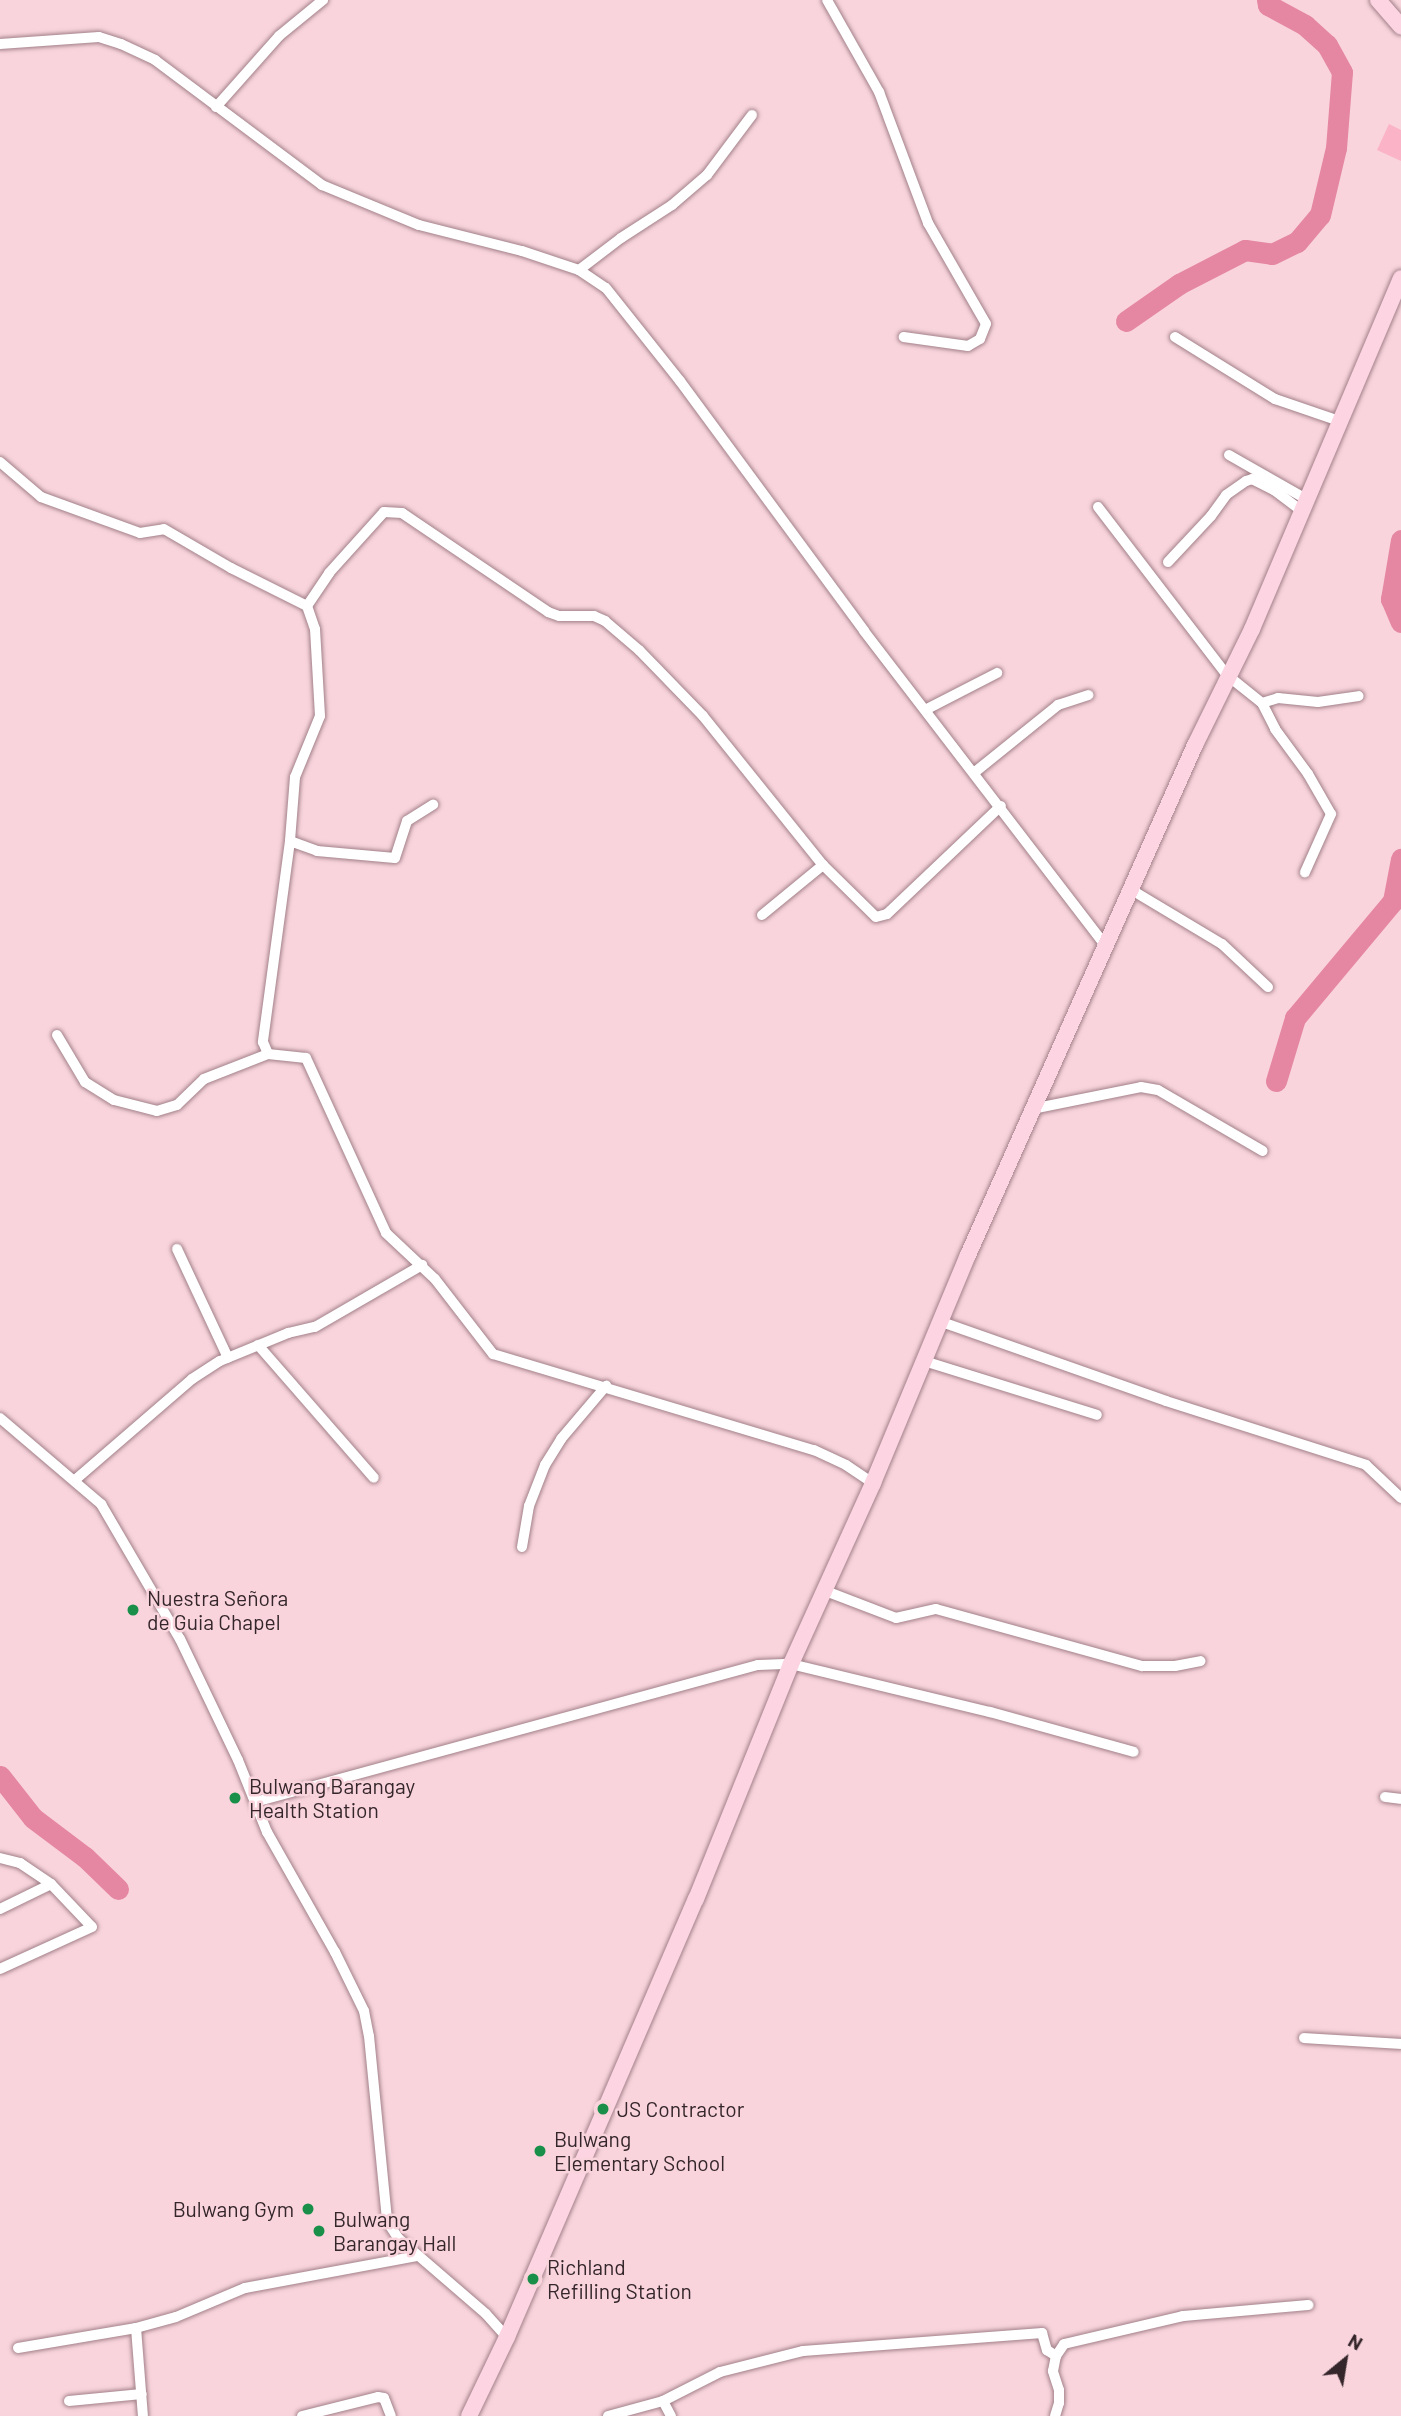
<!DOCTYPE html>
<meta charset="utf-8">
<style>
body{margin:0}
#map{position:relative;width:1401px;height:2416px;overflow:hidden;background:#f9d4dd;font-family:Barlow,sans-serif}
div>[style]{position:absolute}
.green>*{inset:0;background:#fbb3c7}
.river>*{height:21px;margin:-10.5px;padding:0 10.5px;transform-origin:10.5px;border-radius:10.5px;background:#e586a3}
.roads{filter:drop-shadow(0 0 2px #a28189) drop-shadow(0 0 2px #a28189)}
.street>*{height:10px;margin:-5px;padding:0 5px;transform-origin:5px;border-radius:5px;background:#fff}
.secondary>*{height:16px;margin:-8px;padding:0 8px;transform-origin:8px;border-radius:8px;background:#fcd4e2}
.dots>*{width:19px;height:19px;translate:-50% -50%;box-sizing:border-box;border:4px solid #f9d4dd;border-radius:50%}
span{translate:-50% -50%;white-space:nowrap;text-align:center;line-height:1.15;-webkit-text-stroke:5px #f9d4dd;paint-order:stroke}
.poi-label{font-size:21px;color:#34262a}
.left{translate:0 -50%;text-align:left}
.right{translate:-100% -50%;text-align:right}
.north{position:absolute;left:1310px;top:2325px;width:70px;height:70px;-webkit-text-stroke:5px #f9d4dd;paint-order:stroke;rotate:30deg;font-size:19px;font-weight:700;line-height:28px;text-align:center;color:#34262a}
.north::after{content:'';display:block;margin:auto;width:24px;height:32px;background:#34262a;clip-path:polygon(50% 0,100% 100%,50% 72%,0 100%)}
</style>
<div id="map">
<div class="green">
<div style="clip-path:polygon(1389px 124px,1401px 130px,1401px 161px,1377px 150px)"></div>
</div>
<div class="river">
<div style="left:1126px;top:321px;width:65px;rotate:-34.9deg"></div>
<div style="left:1179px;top:284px;width:74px;rotate:-27.3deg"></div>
<div style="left:1245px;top:250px;width:27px;rotate:8deg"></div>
<div style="left:1272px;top:254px;width:28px;rotate:-26deg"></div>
<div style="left:1297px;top:242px;width:35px;rotate:-50deg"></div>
<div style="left:1320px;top:215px;width:69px;rotate:-76.6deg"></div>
<div style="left:1336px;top:148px;width:76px;rotate:-85.5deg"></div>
<div style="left:1342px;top:72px;width:31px;rotate:-119deg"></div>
<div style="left:1327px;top:45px;width:30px;rotate:-138deg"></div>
<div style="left:1305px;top:25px;width:42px;rotate:-151.6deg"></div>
<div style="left:1268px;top:5px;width:5px;rotate:-101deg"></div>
<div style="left:1401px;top:540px;width:60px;rotate:99.6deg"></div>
<div style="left:1391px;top:599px;width:25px;rotate:67deg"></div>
<div style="left:1276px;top:1081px;width:66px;rotate:-73.2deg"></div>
<div style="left:1295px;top:1018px;width:153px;rotate:-50.1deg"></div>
<div style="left:1393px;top:901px;width:43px;rotate:-79.2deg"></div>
<div style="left:0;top:1776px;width:53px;rotate:51.8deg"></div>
<div style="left:33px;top:1818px;width:65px;rotate:36.9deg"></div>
<div style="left:85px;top:1857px;width:46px;rotate:44.1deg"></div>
</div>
<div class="roads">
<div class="street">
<div style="left:827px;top:0;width:106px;rotate:60.5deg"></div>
<div style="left:879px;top:92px;width:140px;rotate:69.5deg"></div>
<div style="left:928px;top:223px;width:116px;rotate:60.1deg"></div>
<div style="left:986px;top:324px;width:16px;rotate:112deg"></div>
<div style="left:980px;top:339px;width:14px;rotate:150deg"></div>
<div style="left:968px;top:346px;width:65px;rotate:-172deg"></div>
<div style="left:0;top:44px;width:99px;rotate:-4deg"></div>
<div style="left:99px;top:37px;width:23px;rotate:18deg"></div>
<div style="left:121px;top:44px;width:38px;rotate:25deg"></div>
<div style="left:155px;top:60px;width:209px;rotate:36.8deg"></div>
<div style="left:322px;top:185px;width:105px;rotate:22.4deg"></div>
<div style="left:419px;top:225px;width:106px;rotate:14.2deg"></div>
<div style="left:522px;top:251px;width:60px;rotate:18.4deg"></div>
<div style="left:579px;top:270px;width:32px;rotate:34deg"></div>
<div style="left:606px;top:288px;width:119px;rotate:51.5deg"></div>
<div style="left:680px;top:381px;width:310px;rotate:53.6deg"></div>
<div style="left:864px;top:631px;width:396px;rotate:52.5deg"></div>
<div style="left:216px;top:107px;width:95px;rotate:-48.4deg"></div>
<div style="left:279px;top:36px;width:57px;rotate:-39.3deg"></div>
<div style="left:579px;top:270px;width:53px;rotate:-37.3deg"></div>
<div style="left:621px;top:238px;width:61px;rotate:-32.9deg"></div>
<div style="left:672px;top:205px;width:46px;rotate:-40.6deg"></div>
<div style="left:707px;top:175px;width:75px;rotate:-53.1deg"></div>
<div style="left:1175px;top:337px;width:118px;rotate:31.8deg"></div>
<div style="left:1275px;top:399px;width:71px;rotate:18.9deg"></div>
<div style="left:1229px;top:455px;width:91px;rotate:29.7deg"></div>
<div style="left:0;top:462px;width:54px;rotate:40.5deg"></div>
<div style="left:41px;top:497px;width:105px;rotate:20deg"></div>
<div style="left:140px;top:533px;width:24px;rotate:-9deg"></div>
<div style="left:164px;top:529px;width:78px;rotate:30.2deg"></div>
<div style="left:231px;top:568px;width:85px;rotate:26.6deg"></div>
<div style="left:307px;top:606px;width:24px;rotate:71deg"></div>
<div style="left:315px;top:629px;width:87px;rotate:86.7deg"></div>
<div style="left:320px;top:716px;width:66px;rotate:112.3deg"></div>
<div style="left:295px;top:777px;width:64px;rotate:94.5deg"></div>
<div style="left:290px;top:841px;width:203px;rotate:97.7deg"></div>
<div style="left:263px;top:1042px;width:13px;rotate:67deg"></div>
<div style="left:268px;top:1054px;width:38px;rotate:6deg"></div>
<div style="left:306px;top:1058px;width:192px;rotate:65.4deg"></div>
<div style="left:386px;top:1233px;width:67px;rotate:43.2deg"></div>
<div style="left:435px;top:1279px;width:95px;rotate:52.3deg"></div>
<div style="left:493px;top:1354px;width:335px;rotate:16.7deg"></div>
<div style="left:814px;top:1450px;width:35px;rotate:25deg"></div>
<div style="left:846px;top:1465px;width:32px;rotate:34deg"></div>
<div style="left:1098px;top:507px;width:212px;rotate:52.5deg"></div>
<div style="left:1227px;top:675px;width:45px;rotate:38.7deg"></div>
<div style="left:1262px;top:703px;width:17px;rotate:-17deg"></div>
<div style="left:1278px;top:698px;width:40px;rotate:5.7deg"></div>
<div style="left:1318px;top:702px;width:41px;rotate:-8.3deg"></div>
<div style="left:1168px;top:562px;width:63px;rotate:-46.9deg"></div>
<div style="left:1211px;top:516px;width:26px;rotate:-54deg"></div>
<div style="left:1226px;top:495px;width:24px;rotate:-35deg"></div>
<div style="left:1246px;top:481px;width:6px;rotate:-18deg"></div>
<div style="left:1252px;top:479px;width:25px;rotate:27deg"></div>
<div style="left:1274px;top:490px;width:34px;rotate:37deg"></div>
<div style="left:307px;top:606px;width:40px;rotate:-56deg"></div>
<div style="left:329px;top:573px;width:82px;rotate:-48deg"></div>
<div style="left:384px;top:512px;width:18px;rotate:3deg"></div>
<div style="left:402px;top:513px;width:176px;rotate:34.1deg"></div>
<div style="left:548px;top:612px;width:12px;rotate:20deg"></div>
<div style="left:559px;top:616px;width:35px"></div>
<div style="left:594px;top:616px;width:12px;rotate:24deg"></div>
<div style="left:605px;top:621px;width:45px;rotate:40.5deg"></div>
<div style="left:639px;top:650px;width:92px;rotate:45.9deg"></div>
<div style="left:703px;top:716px;width:191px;rotate:51.2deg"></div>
<div style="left:823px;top:865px;width:74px;rotate:44.5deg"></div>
<div style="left:876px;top:917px;width:11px;rotate:-15deg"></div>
<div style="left:887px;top:914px;width:157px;rotate:-43.5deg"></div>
<div style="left:1262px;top:703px;width:29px;rotate:63deg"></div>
<div style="left:1275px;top:729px;width:56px;rotate:53.7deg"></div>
<div style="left:1308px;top:774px;width:46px;rotate:60.1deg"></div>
<div style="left:1331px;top:814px;width:64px;rotate:114.1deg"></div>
<div style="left:927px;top:709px;width:79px;rotate:-27.2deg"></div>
<div style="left:975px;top:772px;width:107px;rotate:-38.9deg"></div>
<div style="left:1058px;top:705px;width:32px;rotate:-18deg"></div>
<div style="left:290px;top:841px;width:29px;rotate:20deg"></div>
<div style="left:317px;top:851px;width:78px;rotate:5.1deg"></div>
<div style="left:395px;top:858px;width:39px;rotate:-72deg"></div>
<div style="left:407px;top:821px;width:31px;rotate:-32deg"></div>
<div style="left:1130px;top:889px;width:107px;rotate:30.9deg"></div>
<div style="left:1222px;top:944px;width:63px;rotate:43.1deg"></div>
<div style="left:762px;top:915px;width:79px;rotate:-39.3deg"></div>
<div style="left:57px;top:1035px;width:55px;rotate:59.2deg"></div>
<div style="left:85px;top:1082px;width:34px;rotate:32deg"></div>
<div style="left:114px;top:1100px;width:44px;rotate:14.3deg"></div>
<div style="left:157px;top:1111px;width:21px;rotate:-17deg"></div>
<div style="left:177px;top:1105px;width:37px;rotate:-44deg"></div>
<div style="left:204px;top:1079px;width:69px;rotate:-21.3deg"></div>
<div style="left:1032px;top:1109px;width:111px;rotate:-11.4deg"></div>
<div style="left:1141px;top:1087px;width:17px;rotate:10deg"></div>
<div style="left:1158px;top:1090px;width:121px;rotate:30.2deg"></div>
<div style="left:177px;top:1249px;width:120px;rotate:64.9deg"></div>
<div style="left:939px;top:1321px;width:241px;rotate:19.4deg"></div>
<div style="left:1166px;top:1401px;width:210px;rotate:17.7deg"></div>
<div style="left:1366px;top:1465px;width:48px;rotate:43.3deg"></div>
<div style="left:258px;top:1345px;width:176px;rotate:48.9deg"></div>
<div style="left:924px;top:1361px;width:181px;rotate:17.3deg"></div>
<div style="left:0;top:1418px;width:133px;rotate:40.4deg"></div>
<div style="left:101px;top:1504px;width:156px;rotate:59.7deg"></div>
<div style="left:180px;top:1639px;width:134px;rotate:64.4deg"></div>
<div style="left:238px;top:1760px;width:78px;rotate:68.1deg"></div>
<div style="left:267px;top:1832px;width:138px;rotate:60.5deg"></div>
<div style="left:335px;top:1952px;width:66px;rotate:63.8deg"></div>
<div style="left:364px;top:2011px;width:25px;rotate:79deg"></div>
<div style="left:369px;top:2036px;width:186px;rotate:84.4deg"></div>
<div style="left:387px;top:2221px;width:20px;rotate:57deg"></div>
<div style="left:398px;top:2238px;width:116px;rotate:40.8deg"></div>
<div style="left:486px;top:2314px;width:31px;rotate:48deg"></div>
<div style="left:75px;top:1480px;width:155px;rotate:-40.8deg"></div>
<div style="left:192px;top:1379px;width:33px;rotate:-33deg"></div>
<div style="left:220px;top:1361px;width:74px;rotate:-22.4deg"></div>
<div style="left:288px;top:1333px;width:28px;rotate:-13deg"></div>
<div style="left:315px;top:1327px;width:124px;rotate:-30.1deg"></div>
<div style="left:522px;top:1547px;width:42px;rotate:-80.3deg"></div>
<div style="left:529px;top:1506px;width:44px;rotate:-68.7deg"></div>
<div style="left:545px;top:1465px;width:31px;rotate:-58deg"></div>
<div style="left:561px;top:1439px;width:70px;rotate:-49.7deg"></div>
<div style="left:823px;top:1590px;width:78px;rotate:21deg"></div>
<div style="left:896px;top:1618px;width:41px;rotate:-12.7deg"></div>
<div style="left:936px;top:1609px;width:214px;rotate:15.5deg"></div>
<div style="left:1142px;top:1666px;width:33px"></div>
<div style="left:1175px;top:1666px;width:26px;rotate:-11deg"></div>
<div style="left:1385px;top:1797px;width:16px;rotate:7deg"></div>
<div style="left:255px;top:1802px;width:521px;rotate:-15.24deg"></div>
<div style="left:758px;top:1665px;width:33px;rotate:-2deg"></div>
<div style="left:791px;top:1664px;width:205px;rotate:13.6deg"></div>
<div style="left:990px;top:1712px;width:149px;rotate:15.5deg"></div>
<div style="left:0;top:1858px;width:21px;rotate:14deg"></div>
<div style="left:20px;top:1863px;width:37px;rotate:34deg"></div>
<div style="left:51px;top:1884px;width:59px;rotate:46.4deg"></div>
<div style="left:92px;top:1927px;width:101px;rotate:155.5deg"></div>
<div style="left:0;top:1909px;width:57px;rotate:-26.1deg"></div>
<div style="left:1304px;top:2038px;width:97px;rotate:3.5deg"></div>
<div style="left:136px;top:2328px;width:88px;rotate:85.5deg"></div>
<div style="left:18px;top:2348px;width:120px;rotate:-9.6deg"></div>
<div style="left:136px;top:2328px;width:41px;rotate:-15.4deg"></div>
<div style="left:176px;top:2317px;width:75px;rotate:-22.8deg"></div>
<div style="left:245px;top:2288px;width:176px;rotate:-10.5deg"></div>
<div style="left:69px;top:2401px;width:73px;rotate:-5.5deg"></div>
<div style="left:663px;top:2401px;width:64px;rotate:-27deg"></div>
<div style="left:720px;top:2372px;width:86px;rotate:-14.2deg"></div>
<div style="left:803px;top:2351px;width:240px;rotate:-4.3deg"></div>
<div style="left:1042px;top:2333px;width:18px;rotate:74deg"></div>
<div style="left:1047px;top:2350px;width:11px;rotate:34deg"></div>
<div style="left:302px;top:2416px;width:78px;rotate:-14deg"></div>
<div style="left:378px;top:2397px;width:6px;rotate:9deg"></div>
<div style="left:384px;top:2398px;width:19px;rotate:69deg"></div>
<div style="left:608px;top:2416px;width:57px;rotate:-15.3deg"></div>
<div style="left:663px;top:2401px;width:17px;rotate:62deg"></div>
<div style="left:1055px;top:2416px;width:14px;rotate:-73deg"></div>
<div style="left:1059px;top:2403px;width:13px;rotate:-90deg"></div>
<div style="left:1059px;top:2390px;width:20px;rotate:-108deg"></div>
<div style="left:1053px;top:2371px;width:15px;rotate:-79deg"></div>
<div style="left:1056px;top:2356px;width:14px;rotate:-56deg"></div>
<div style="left:1064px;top:2344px;width:122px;rotate:-13.2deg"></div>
<div style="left:1183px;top:2316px;width:126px;rotate:-5deg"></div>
</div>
<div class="secondary">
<div style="left:1378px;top:0;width:35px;rotate:49deg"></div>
<div style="left:469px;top:2416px;width:88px;rotate:-64.3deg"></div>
<div style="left:507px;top:2337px;width:477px;rotate:-66.7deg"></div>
<div style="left:696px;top:1899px;width:253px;rotate:-68deg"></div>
<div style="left:791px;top:1664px;width:199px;rotate:-65.6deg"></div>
<div style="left:873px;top:1483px;width:247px;rotate:-67.4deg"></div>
<div style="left:968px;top:1255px;width:558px;rotate:-66.01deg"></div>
<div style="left:1195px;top:745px;width:129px;rotate:-63.8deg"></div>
<div style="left:1252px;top:629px;width:381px;rotate:-67deg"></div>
</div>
</div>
<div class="dots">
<div style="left:133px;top:1610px;background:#1a8f4a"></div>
<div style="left:235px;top:1798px;background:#1a8f4a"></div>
<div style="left:603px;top:2109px;background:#1a8f4a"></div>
<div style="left:540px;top:2151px;background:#1a8f4a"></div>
<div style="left:308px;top:2209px;background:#1a8f4a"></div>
<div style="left:319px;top:2231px;background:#1a8f4a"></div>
<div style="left:533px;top:2279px;background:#1a8f4a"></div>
</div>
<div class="poi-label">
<span class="left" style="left:147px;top:1610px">Nuestra Señora<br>de Guia Chapel</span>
<span class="left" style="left:249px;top:1798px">Bulwang Barangay<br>Health Station</span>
<span class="left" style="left:617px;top:2109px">JS Contractor</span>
<span class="left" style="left:554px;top:2151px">Bulwang<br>Elementary School</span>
<span class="right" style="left:294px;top:2209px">Bulwang Gym</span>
<span class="left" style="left:333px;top:2231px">Bulwang<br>Barangay Hall</span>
<span class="left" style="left:547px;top:2279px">Richland<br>Refilling Station</span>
</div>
<div class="north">N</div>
</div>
